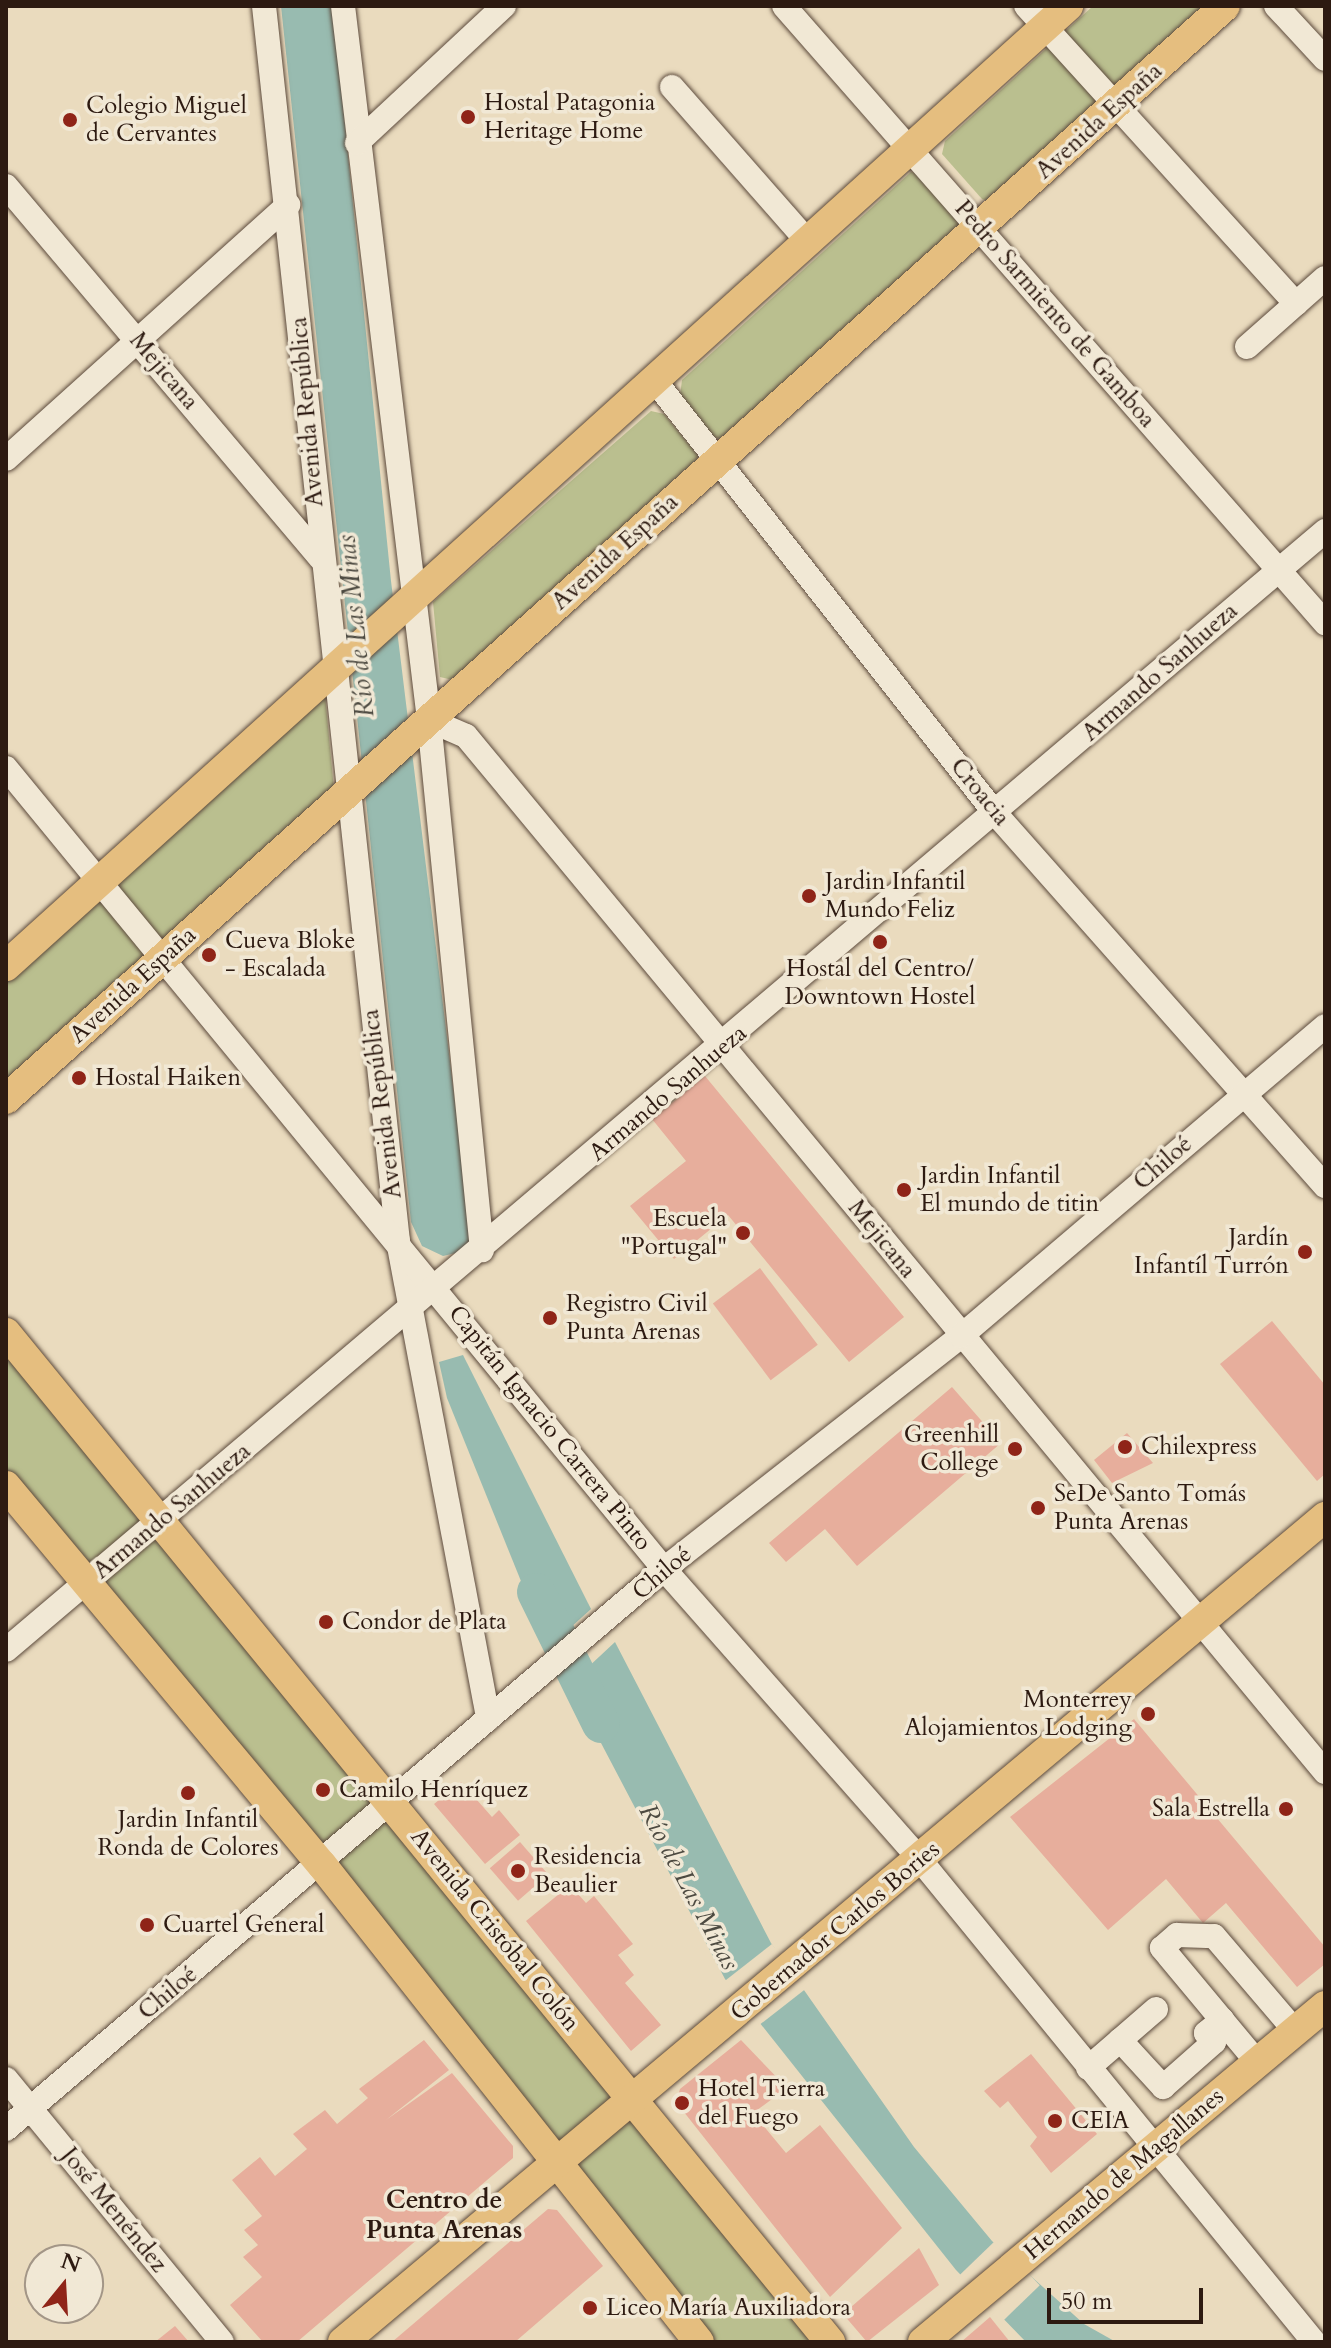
<!DOCTYPE html>
<meta charset="utf-8">
<style>
body{margin:0}
#map{position:relative;width:1331px;height:2348px;overflow:hidden;background:#eadbbe;font-family:Cardo,serif}
div>[style]{position:absolute}
.green>*{inset:0;background:#babf8f}
.water>*{inset:0;background:#98bbb0}
.pier>*{inset:0;background:#eadbbe;transform-origin:0 0}
.river>*{height:38px;margin:-19px;padding:0 19px;transform-origin:19px;border-radius:19px;background:#98bbb0}
.building>*{inset:0;background:#e7ae9c;transform-origin:0 0}
.roads{filter:drop-shadow(0 0 2px #5c4a3c) drop-shadow(0 0 2px #5c4a3c)}
.minor>*{height:24px;margin:-12px;padding:0 12px;transform-origin:12px;border-radius:12px;background:#f1e8d5}
.major>*{height:30px;margin:-15px;padding:0 15px;transform-origin:15px;border-radius:15px;background:#e5be7f}
.dots>*{width:22px;height:22px;translate:-50% -50%;box-sizing:border-box;border:4px solid #f1e8d5;border-radius:50%}
span{translate:-50% -50%;white-space:nowrap;text-align:center;line-height:1.15;-webkit-text-stroke:7px #f1e8d5;paint-order:stroke}
.poi-label{font-size:24px;color:#2d1a11}
.left{translate:0 -50%;text-align:left}
.right{translate:-100% -50%;text-align:right}
.street-label{font-size:24px;color:#2d1a11}
.water-label{font-size:26px;color:#4d4a41;font-style:italic}
.neighbourhood-label{font-size:26px;color:#2d1a11;font-weight:700}
.frame{position:absolute;inset:0;border:8px solid #2d1a11;pointer-events:none}
.north{position:absolute;left:24px;top:2244px;width:80px;height:80px;box-sizing:border-box;background:#f1e8d5;border:2px solid #a39687;border-radius:50%;rotate:18deg;font-size:22px;font-weight:700;line-height:32px;text-align:center;color:#2d1a11}
.north::after{content:'';display:block;margin:auto;width:28px;height:36px;background:#8f2418;clip-path:polygon(50% 0,100% 100%,50% 72%,0 100%)}
.scale{position:absolute;left:1047px;top:2288px;width:156px;height:36px;box-sizing:border-box;border:4px solid #2d1a11;border-top:0;padding-left:10px;font-size:24px;line-height:28px;white-space:nowrap;color:#2d1a11;-webkit-text-stroke:6px #f1e8d5;paint-order:stroke}
</style>
<div id="map">
<div class="green">
<div style="clip-path:polygon(1093px 6px,1212px 6px,996px 204px,982px 199px,942px 154px,945px 141px)"></div>
<div style="clip-path:polygon(911px 172px,924px 174px,961px 217px,963px 235px,732px 441px,713px 437px,680px 396px,682px 380px)"></div>
<div style="clip-path:polygon(651px 411px,664px 414px,698px 455px,696px 473px,457px 681px,440px 677px,433px 602px)"></div>
<div style="clip-path:polygon(325px 695px,334px 790px,6px 1084px,6px 981px)"></div>
<div style="clip-path:polygon(6px 1355px,821px 2342px,708px 2342px,6px 1484px)"></div>
</div>
<div class="water">
<div style="clip-path:polygon(281px 6px,333px 6px,391px 581px,473px 1249px,443px 1256px,422px 1246px,411px 1222px)"></div>
<div style="clip-path:polygon(463px 1355px,591px 1609px,548px 1648px,447px 1398px,439px 1362px)"></div>
<div style="clip-path:polygon(615px 1642px,771px 1943px,914px 2147px,992px 2241px,1084px 2324px,1116px 2342px,1026px 2342px,956px 2270px,725px 1979px,570px 1684px)"></div>
</div>
<div class="pier">
<div style="left:772px;top:1944px;width:56px;height:60px;rotate:52deg"></div>
<div style="left:996px;top:2240px;width:63px;height:53px;rotate:46deg"></div>
</div>
<div class="river">
<div style="left:536px;top:1592px;width:147px;rotate:63.8deg"></div>
</div>
<div class="building">
<div style="clip-path:polygon(705px 1076px,904px 1317px,849px 1362px,728px 1215px,674px 1259px,630px 1206px,686px 1161px,652px 1119px)"></div>
<div style="left:760px;top:1268px;width:96px;height:59px;rotate:53deg"></div>
<div style="clip-path:polygon(1272px 1321px,1325px 1385px,1325px 1474px,1317px 1481px,1220px 1364px)"></div>
<div style="clip-path:polygon(952px 1387px,1001px 1443px,857px 1566px,825px 1529px,786px 1562px,769px 1543px)"></div>
<div style="clip-path:polygon(1127px 1433px,1153px 1463px,1112px 1483px,1094px 1460px)"></div>
<div style="clip-path:polygon(1134px 1719px,1325px 1947px,1325px 1964px,1297px 1987px,1226px 1903px,1203px 1923px,1166px 1879px,1108px 1930px,1010px 1817px)"></div>
<div style="clip-path:polygon(461px 1782px,492px 1817px,499px 1810px,520px 1835px,485px 1864px,434px 1804px)"></div>
<div style="left:520px;top:1842px;width:43px;height:40px;rotate:49deg"></div>
<div style="clip-path:polygon(570px 1885px,586px 1903px,594px 1896px,633px 1944px,618px 1955px,634px 1975px,625px 1983px,661px 2025px,631px 2051px,526px 1921px)"></div>
<div style="clip-path:polygon(424px 2040px,449px 2070px,386px 2120px,452px 2073px,513px 2146px,513px 2158px,297px 2342px,263px 2342px,230px 2305px,262px 2277px,243px 2257px,258px 2245px,244px 2230px,262px 2216px,232px 2180px,260px 2157px,275px 2176px,307px 2149px,293px 2134px,325px 2110px,337px 2124px,368px 2098px,359px 2089px)"></div>
<div style="clip-path:polygon(741px 2040px,787px 2088px,753px 2113px,786px 2153px,820px 2125px,902px 2228px,830px 2297px,676px 2102px,680px 2089px)"></div>
<div style="clip-path:polygon(1031px 2054px,1097px 2134px,1051px 2173px,1030px 2146px,1037px 2137px,1008px 2101px,1000px 2108px,984px 2091px)"></div>
<div style="clip-path:polygon(548px 2209px,557px 2210px,603px 2266px,515px 2342px,392px 2342px)"></div>
<div style="clip-path:polygon(919px 2248px,939px 2285px,867px 2342px,843px 2314px)"></div>
<div style="clip-path:polygon(990px 2317px,1010px 2342px,961px 2342px)"></div>
<div style="clip-path:polygon(175px 2326px,189px 2342px,155px 2342px)"></div>
</div>
<div class="roads">
<div class="minor">
<div style="left:264px;top:6px;width:1242px;rotate:83.81deg"></div>
<div style="left:398px;top:1241px;width:486px;rotate:79.3deg"></div>
<div style="left:343px;top:6px;width:719px;rotate:83.13deg"></div>
<div style="left:429px;top:720px;width:533px;rotate:84.29deg"></div>
<div style="left:784px;top:6px;width:821px;rotate:48.75deg"></div>
<div style="left:1026px;top:6px;width:402px;rotate:47.8deg"></div>
<div style="left:1276px;top:6px;width:72px;rotate:47.2deg"></div>
<div style="left:672px;top:87px;width:208px;rotate:48.7deg"></div>
<div style="left:357px;top:143px;width:201px;rotate:-43deg"></div>
<div style="left:6px;top:186px;width:487px;rotate:49.8deg"></div>
<div style="left:1247px;top:347px;width:104px;rotate:-41.5deg"></div>
<div style="left:655px;top:381px;width:550px;rotate:51.8deg"></div>
<div style="left:995px;top:813px;width:498px;rotate:48.5deg"></div>
<div style="left:6px;top:459px;width:380px;rotate:-42deg"></div>
<div style="left:429px;top:720px;width:40px;rotate:23.4deg"></div>
<div style="left:466px;top:736px;width:1346px;rotate:50.34deg"></div>
<div style="left:6px;top:768px;width:1037px;rotate:50.6deg"></div>
<div style="left:664px;top:1569px;width:389px;rotate:48.6deg"></div>
<div style="left:921px;top:1861px;width:621px;rotate:50.75deg"></div>
<div style="left:6px;top:1650px;width:1730px;rotate:-40.31deg"></div>
<div style="left:1222px;top:2020px;width:55px;rotate:50.2deg"></div>
<div style="left:1120px;top:2040px;width:64px;rotate:47.5deg"></div>
<div style="left:1163px;top:2087px;width:68px;rotate:-41.4deg"></div>
<div style="left:1214px;top:2042px;width:12px;rotate:-132deg"></div>
<div style="left:1206px;top:2033px;width:21px;rotate:-39deg"></div>
<div style="left:1222px;top:2020px;width:94px;rotate:-129.8deg"></div>
<div style="left:1162px;top:1948px;width:20px;rotate:-41deg"></div>
<div style="left:1177px;top:1935px;width:37px;rotate:2deg"></div>
<div style="left:1214px;top:1936px;width:125px;rotate:49.5deg"></div>
<div style="left:1088px;top:2068px;width:90px;rotate:-40.9deg"></div>
<div style="left:6px;top:2079px;width:340px;rotate:50.6deg"></div>
<div style="left:6px;top:2129px;width:864px;rotate:-40.4deg"></div>
<div style="left:664px;top:1569px;width:377px;rotate:-38.1deg"></div>
<div style="left:961px;top:1336px;width:478px;rotate:-40.4deg"></div>
</div>
<div class="major">
<div style="left:6px;top:966px;width:1432px;rotate:-42.11deg"></div>
<div style="left:6px;top:1099px;width:1637px;rotate:-41.88deg"></div>
<div style="left:6px;top:1333px;width:1303px;rotate:50.76deg"></div>
<div style="left:6px;top:1486px;width:493px;rotate:50.2deg"></div>
<div style="left:322px;top:1865px;width:608px;rotate:51.68deg"></div>
<div style="left:343px;top:2342px;width:1283px;rotate:-40.03deg"></div>
<div style="left:923px;top:2342px;width:524px;rotate:-39.89deg"></div>
</div>
</div>
<div class="dots">
<div style="left:468px;top:117px;background:#8f2418"></div>
<div style="left:70px;top:120px;background:#8f2418"></div>
<div style="left:809px;top:896px;background:#8f2418"></div>
<div style="left:880px;top:942px;background:#8f2418"></div>
<div style="left:209px;top:955px;background:#8f2418"></div>
<div style="left:79px;top:1078px;background:#8f2418"></div>
<div style="left:904px;top:1190px;background:#8f2418"></div>
<div style="left:743px;top:1233px;background:#8f2418"></div>
<div style="left:1305px;top:1252px;background:#8f2418"></div>
<div style="left:550px;top:1318px;background:#8f2418"></div>
<div style="left:1125px;top:1447px;background:#8f2418"></div>
<div style="left:1015px;top:1449px;background:#8f2418"></div>
<div style="left:1038px;top:1508px;background:#8f2418"></div>
<div style="left:326px;top:1622px;background:#8f2418"></div>
<div style="left:1148px;top:1714px;background:#8f2418"></div>
<div style="left:323px;top:1790px;background:#8f2418"></div>
<div style="left:188px;top:1793px;background:#8f2418"></div>
<div style="left:1286px;top:1809px;background:#8f2418"></div>
<div style="left:518px;top:1871px;background:#8f2418"></div>
<div style="left:147px;top:1925px;background:#8f2418"></div>
<div style="left:682px;top:2103px;background:#8f2418"></div>
<div style="left:1055px;top:2121px;background:#8f2418"></div>
<div style="left:590px;top:2308px;background:#8f2418"></div>
</div>
<div class="poi-label">
<span class="left" style="left:484px;top:117px">Hostal Patagonia<br>Heritage Home</span>
<span class="left" style="left:86px;top:120px">Colegio Miguel<br>de Cervantes</span>
<span class="left" style="left:825px;top:896px">Jardin Infantil<br>Mundo Feliz</span>
<span class="left" style="left:225px;top:955px">Cueva Bloke<br>- Escalada</span>
<span style="left:880px;top:983px">Hostal del Centro/<br>Downtown Hostel</span>
<span class="left" style="left:95px;top:1078px">Hostal Haiken</span>
<span class="left" style="left:920px;top:1190px">Jardin Infantil<br>El mundo de titin</span>
<span class="right" style="left:727px;top:1233px">Escuela<br>"Portugal"</span>
<span class="right" style="left:1289px;top:1252px">Jardín<br>Infantíl Turrón</span>
<span class="left" style="left:566px;top:1318px">Registro Civil<br>Punta Arenas</span>
<span class="right" style="left:999px;top:1449px">Greenhill<br>College</span>
<span class="left" style="left:1141px;top:1447px">Chilexpress</span>
<span class="left" style="left:1054px;top:1508px">SeDe Santo Tomás<br>Punta Arenas</span>
<span class="left" style="left:342px;top:1622px">Condor de Plata</span>
<span class="right" style="left:1132px;top:1714px">Monterrey<br>Alojamientos Lodging</span>
<span class="left" style="left:339px;top:1790px">Camilo Henríquez</span>
<span class="right" style="left:1270px;top:1809px">Sala Estrella</span>
<span style="left:188px;top:1834px">Jardin Infantil<br>Ronda de Colores</span>
<span class="left" style="left:534px;top:1871px">Residencia<br>Beaulier</span>
<span class="left" style="left:163px;top:1925px">Cuartel General</span>
<span class="left" style="left:698px;top:2103px">Hotel Tierra<br>del Fuego</span>
<span class="left" style="left:1071px;top:2121px">CEIA</span>
<span class="left" style="left:606px;top:2308px">Liceo María Auxiliadora</span>
</div>
<div class="street-label">
<span style="left:1099px;top:121px;rotate:-42deg">Avenida España</span>
<span style="left:1055px;top:314px;rotate:49deg">Pedro Sarmiento de Gamboa</span>
<span style="left:164px;top:371px;rotate:50deg">Mejicana</span>
<span style="left:307px;top:412px;rotate:-95deg">Avenida República</span>
<span style="left:615px;top:552px;rotate:-42deg">Avenida España</span>
<span style="left:1160px;top:672px;rotate:-41deg">Armando Sanhueza</span>
<span style="left:980px;top:792px;rotate:51deg">Croacia</span>
<span style="left:133px;top:985px;rotate:-42deg">Avenida España</span>
<span style="left:668px;top:1093px;rotate:-40deg">Armando Sanhueza</span>
<span style="left:382px;top:1104px;rotate:-97deg">Avenida República</span>
<span style="left:1163px;top:1163px;rotate:-41deg">Chiloé</span>
<span style="left:882px;top:1239px;rotate:51deg">Mejicana</span>
<span style="left:550px;top:1428px;rotate:51deg">Capitán Ignacio Carrera Pinto</span>
<span style="left:172px;top:1511px;rotate:-40deg">Armando Sanhueza</span>
<span style="left:662px;top:1573px;rotate:-40deg">Chiloé</span>
<span style="left:495px;top:1930px;rotate:51deg">Avenida Cristóbal Colón</span>
<span style="left:835px;top:1931px;rotate:-40deg">Gobernador Carlos Bories</span>
<span style="left:168px;top:1993px;rotate:-40deg">Chiloé</span>
<span style="left:1124px;top:2174px;rotate:-40deg">Hernando de Magallanes</span>
<span style="left:114px;top:2210px;rotate:51deg">José Menéndez</span>
</div>
<div class="water-label">
<span style="left:356px;top:626px;rotate:-96deg">Río de Las Minas</span>
<span style="left:689px;top:1887px;rotate:62deg">Río de Las Minas</span>
</div>
<div class="neighbourhood-label">
<span style="left:444px;top:2215px">Centro de<br>Punta Arenas</span>
</div>
<div class="frame"></div>
<div class="north">N</div>
<div class="scale">50 m</div>
</div>
